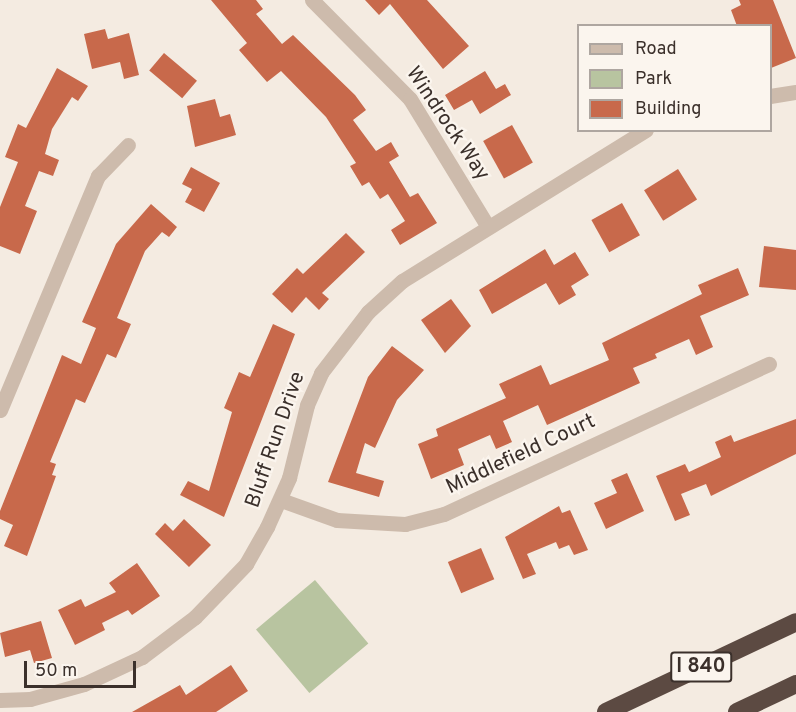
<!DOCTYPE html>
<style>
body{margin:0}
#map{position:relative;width:796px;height:712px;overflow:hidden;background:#f4ebe1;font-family:Overpass,sans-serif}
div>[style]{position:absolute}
.green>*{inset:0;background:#b8c4a0;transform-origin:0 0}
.building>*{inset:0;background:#c8694b;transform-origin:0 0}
.minor>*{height:15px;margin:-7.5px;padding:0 7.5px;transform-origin:7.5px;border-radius:7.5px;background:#cdbbac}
.highway>*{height:18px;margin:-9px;padding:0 9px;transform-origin:9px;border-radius:9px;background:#5c4a42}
span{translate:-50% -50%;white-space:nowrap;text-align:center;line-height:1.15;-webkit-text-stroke:4.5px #fbf5ee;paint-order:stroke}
.shield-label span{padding:2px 4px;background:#fbf5ee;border:2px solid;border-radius:4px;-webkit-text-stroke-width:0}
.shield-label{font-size:20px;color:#3b302b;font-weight:700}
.street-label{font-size:21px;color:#3b302b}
.legend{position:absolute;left:577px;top:24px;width:195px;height:108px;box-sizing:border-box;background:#fbf5ee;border:2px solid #aea6a0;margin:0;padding:8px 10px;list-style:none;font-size:18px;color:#3b302b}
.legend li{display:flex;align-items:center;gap:12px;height:30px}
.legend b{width:30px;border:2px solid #aea6a0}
.scale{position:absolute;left:24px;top:661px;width:112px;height:27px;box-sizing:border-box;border:3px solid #3b302b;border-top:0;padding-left:8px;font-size:18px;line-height:21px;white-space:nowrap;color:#3b302b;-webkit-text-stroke:4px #fbf5ee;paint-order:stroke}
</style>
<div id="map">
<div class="green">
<div style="left:315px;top:580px;width:83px;height:77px;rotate:50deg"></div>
</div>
<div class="building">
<div style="clip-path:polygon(211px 0,256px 0,263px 9px,256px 14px,282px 44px,293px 35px,355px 95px,366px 110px,353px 120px,376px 151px,391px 142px,399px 156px,389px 162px,410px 197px,418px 193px,437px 223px,400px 245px,391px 230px,405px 221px,388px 194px,380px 199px,369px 182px,362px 186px,350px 166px,356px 163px,326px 117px,281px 71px,267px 82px,239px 50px,247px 43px)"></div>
<div style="clip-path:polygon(365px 0,427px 0,469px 46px,443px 69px,390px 4px,379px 15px)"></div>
<div style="clip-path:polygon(739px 0,773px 0,796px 58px,771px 68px,771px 26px,737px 26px,731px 10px,741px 5px)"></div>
<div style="clip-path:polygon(105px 29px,108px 39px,129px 33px,139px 75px,124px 79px,120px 62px,92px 69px,84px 34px)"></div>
<div style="left:164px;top:53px;width:43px;height:23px;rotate:40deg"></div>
<div style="clip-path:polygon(57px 68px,88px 86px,78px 101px,72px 97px,52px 129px,45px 154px,59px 160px,53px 176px,39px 171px,25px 206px,37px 211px,20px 254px,0 246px,0 207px,18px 162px,5px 157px,18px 124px,26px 128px)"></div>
<div style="clip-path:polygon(485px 71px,496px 89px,505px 84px,511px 95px,480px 114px,472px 100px,454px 110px,445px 95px)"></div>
<div style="clip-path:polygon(215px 99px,220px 117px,230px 114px,236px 135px,195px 147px,187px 106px)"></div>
<div style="left:512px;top:125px;width:43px;height:33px;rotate:61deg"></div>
<div style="clip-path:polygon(191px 167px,220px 183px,204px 212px,185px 202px,192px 189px,182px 184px)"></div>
<div style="left:678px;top:169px;width:36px;height:40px;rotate:58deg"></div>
<div style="left:622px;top:203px;width:37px;height:35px;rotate:61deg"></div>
<div style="clip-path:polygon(151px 204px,177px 227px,169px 237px,162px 232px,145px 251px,117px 318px,131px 324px,116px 358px,107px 354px,85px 403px,76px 399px,50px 462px,56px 464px,52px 475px,56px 476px,27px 556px,4px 546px,13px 525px,0 519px,0 511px,62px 355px,81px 364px,96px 328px,82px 322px,89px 306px,116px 244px)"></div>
<div style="clip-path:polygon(346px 233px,365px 252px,322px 293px,329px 299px,319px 310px,306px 297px,292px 313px,272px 294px,297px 268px,303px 274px)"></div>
<div style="clip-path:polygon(764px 246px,796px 250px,796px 290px,759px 287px)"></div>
<div style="clip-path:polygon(545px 249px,554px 265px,575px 252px,589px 275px,571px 286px,576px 295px,559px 305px,546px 283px,492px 314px,479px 290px)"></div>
<div style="clip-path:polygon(738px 268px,749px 295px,700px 316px,713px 347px,696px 355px,689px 339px,655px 354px,657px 358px,633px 368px,640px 383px,547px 425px,538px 405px,503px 421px,512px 442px,496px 449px,490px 435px,458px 449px,464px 465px,431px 479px,418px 444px,438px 436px,436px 429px,506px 398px,499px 384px,541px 365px,550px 385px,609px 360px,602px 343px,702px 294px,698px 285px)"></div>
<div style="clip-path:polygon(451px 299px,471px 326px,445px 353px,421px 320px)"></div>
<div style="clip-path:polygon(273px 324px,295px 334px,224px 517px,180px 495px,188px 481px,209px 491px,232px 412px,224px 408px,239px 372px,250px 377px)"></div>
<div style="clip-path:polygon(392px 346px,424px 370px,397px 400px,375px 448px,365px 443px,356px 473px,384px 481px,379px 497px,328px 482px,368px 377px)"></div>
<div style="clip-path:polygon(796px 419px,796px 454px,711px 496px,706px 484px,681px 494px,690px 515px,675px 521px,656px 476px,685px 464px,689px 472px,721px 457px,715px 442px,731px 435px,734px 442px)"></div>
<div style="clip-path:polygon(627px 473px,644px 511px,606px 529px,594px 503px,617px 493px,611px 480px)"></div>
<div style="clip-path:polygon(559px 506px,562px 513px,570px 510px,588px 550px,574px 555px,569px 545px,559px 549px,556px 542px,527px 554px,536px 574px,523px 579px,505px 537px)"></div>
<div style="clip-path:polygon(184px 519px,211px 545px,189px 567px,155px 534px,165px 523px,173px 531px)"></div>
<div style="left:481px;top:548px;width:34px;height:36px;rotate:67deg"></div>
<div style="clip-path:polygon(137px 563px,160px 596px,132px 615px,128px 610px,102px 623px,105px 630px,75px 645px,58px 610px,81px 599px,85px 607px,116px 592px,109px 583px)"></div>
<div style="clip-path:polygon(41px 621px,52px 658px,34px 663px,30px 650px,5px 657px,0 633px)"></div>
<div style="clip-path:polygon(231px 665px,248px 691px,216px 712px,132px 712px,180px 685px,186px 695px)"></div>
</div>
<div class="minor">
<div style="left:312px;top:0;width:139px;rotate:45.3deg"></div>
<div style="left:410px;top:99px;width:150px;rotate:58.6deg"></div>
<div style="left:770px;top:96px;width:26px;rotate:-9deg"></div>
<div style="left:0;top:410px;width:254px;rotate:-67.3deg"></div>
<div style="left:98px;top:176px;width:43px;rotate:-45.9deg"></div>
<div style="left:281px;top:500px;width:59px;rotate:19.7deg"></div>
<div style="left:337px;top:520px;width:68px;rotate:3.4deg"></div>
<div style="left:405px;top:524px;width:40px;rotate:-14.4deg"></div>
<div style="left:444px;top:514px;width:358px;rotate:-24.8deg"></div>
<div style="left:0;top:700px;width:30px;rotate:-2deg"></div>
<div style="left:30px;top:699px;width:56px;rotate:-15.5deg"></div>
<div style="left:84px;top:684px;width:64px;rotate:-25deg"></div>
<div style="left:142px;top:657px;width:66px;rotate:-37deg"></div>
<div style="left:195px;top:617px;width:74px;rotate:-46.1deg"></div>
<div style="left:246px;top:564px;width:43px;rotate:-60.4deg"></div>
<div style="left:267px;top:527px;width:54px;rotate:-65.8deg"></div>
<div style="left:289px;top:478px;width:75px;rotate:-76.1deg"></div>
<div style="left:307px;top:405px;width:35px;rotate:-66deg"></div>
<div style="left:321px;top:373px;width:77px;rotate:-52.4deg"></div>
<div style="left:368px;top:312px;width:46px;rotate:-42.4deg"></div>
<div style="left:402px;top:281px;width:287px;rotate:-31.8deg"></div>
</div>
<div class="highway">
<div style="left:606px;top:712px;width:210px;rotate:-25.3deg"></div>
<div style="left:737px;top:712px;width:65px;rotate:-25.4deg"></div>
</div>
<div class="shield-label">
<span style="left:701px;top:667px">I 840</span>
</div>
<div class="street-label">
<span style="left:447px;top:124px;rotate:56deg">Windrock Way</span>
<span style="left:276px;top:440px;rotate:-71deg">Bluff Run Drive</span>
<span style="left:521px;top:455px;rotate:-25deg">Middlefield Court</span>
</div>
<ul class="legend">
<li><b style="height:8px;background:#cdbbac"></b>Road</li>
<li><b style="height:16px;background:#b8c4a0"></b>Park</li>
<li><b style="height:16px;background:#c8694b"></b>Building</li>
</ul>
<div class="scale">50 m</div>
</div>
